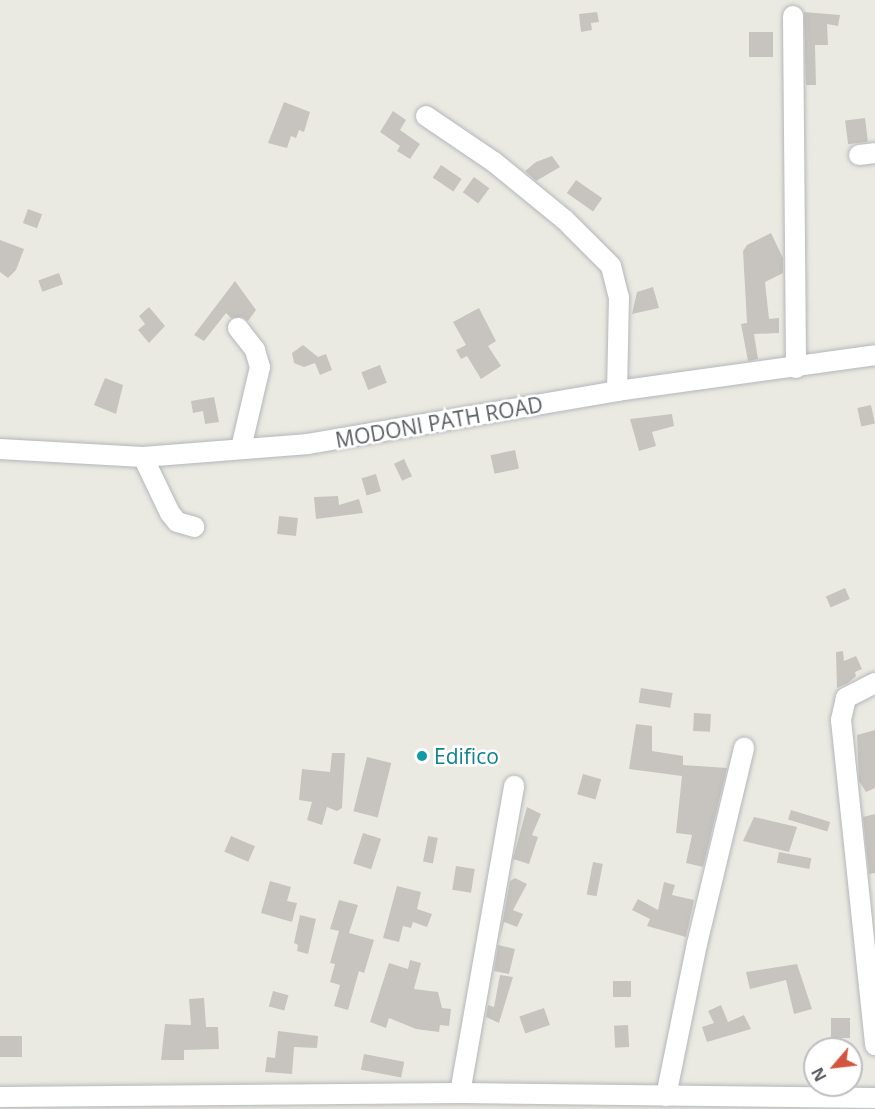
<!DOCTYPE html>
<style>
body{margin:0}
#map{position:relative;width:875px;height:1109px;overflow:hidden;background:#ebeae2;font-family:"Open Sans",sans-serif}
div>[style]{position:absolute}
.building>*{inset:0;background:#c7c4bf;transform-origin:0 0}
.roads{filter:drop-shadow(0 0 2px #b4b7bb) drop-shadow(0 0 2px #b4b7bb)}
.minor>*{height:20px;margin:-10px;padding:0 10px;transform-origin:10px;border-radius:10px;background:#fff}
.dots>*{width:16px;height:16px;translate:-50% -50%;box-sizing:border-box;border:3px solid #fff;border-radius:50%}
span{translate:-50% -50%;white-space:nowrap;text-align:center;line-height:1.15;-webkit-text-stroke:5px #fff;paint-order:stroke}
.street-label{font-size:21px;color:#5a5d61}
.culture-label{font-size:21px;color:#0d838f}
.left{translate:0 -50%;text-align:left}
.north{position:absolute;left:803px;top:1037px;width:60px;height:60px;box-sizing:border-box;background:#fff;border:2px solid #bdbec0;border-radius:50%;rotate:242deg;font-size:16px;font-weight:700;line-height:24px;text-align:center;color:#5a5d61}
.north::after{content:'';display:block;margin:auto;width:21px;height:27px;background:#d4553f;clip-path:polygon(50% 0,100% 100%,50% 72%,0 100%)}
</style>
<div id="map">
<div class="building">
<div style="clip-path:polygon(597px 12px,599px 22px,591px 23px,592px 30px,581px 32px,579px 14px)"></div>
<div style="clip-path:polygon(804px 12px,840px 15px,838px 26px,827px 24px,828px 45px,815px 45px,816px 85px,806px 85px)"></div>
<div style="left:749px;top:32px;width:24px;height:25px"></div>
<div style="clip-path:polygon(284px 102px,310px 112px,304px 132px,299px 130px,296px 138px,291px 136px,287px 148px,268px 143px)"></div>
<div style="clip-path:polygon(393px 111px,406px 120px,400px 130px,420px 144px,410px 159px,397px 151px,400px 146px,380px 132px)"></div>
<div style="left:865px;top:118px;width:24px;height:20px;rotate:83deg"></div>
<div style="clip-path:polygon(552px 156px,560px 167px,536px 181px,525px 171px,536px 162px)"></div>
<div style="left:441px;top:165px;width:25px;height:15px;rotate:34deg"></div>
<div style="left:474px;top:177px;width:19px;height:19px;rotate:36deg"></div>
<div style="left:576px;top:180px;width:32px;height:16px;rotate:35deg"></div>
<div style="left:28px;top:209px;width:15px;height:15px;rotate:20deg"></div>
<div style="clip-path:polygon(771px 233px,783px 258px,783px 273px,765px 282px,769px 319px,779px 318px,779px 333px,754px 334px,758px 359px,748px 361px,741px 324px,747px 323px,743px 251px,747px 245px)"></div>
<div style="clip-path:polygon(0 240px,24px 249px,16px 270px,8px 278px,0 272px)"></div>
<div style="left:59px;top:273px;width:12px;height:22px;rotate:70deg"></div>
<div style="clip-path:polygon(235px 281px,256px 310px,248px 321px,242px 317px,231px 318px,226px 313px,204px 341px,194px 335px)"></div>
<div style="clip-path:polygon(653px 287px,659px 308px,632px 314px,637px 292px)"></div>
<div style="clip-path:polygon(149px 307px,165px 326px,149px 343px,138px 330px,145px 324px,139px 316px)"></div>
<div style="clip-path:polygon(479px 308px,496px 341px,488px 346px,501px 366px,481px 379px,467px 356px,461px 359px,456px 350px,466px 345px,453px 322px)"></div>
<div style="clip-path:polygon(303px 345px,318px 357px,326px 354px,332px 370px,320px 375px,315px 363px,304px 367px,294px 363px,292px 353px)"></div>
<div style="left:380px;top:365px;width:19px;height:20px;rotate:69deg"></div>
<div style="clip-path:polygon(105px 378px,123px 385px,116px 414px,94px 405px)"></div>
<div style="clip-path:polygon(214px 397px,219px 422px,205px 424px,203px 411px,193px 413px,191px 401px)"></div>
<div style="left:871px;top:405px;width:19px;height:14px;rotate:78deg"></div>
<div style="clip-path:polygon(672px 414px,674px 426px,652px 432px,656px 446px,639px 451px,630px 419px)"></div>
<div style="left:515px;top:450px;width:19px;height:25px;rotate:78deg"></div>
<div style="left:404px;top:459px;width:19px;height:11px;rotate:65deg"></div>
<div style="left:376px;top:474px;width:18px;height:15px;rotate:74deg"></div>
<div style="clip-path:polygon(338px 496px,339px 505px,359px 499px,363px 513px,316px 519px,314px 497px)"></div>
<div style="left:279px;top:516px;width:19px;height:18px;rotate:6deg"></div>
<div style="left:845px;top:588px;width:12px;height:21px;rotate:66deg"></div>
<div style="clip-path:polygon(843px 651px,844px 661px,856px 656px,862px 669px,855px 672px,856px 676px,848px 683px,837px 688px,836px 652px)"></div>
<div style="left:641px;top:688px;width:32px;height:15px;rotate:9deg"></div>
<div style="left:694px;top:713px;width:17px;height:18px;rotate:3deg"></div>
<div style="clip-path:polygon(636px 724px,652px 726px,652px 751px,683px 756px,683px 765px,727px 768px,703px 867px,686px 863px,692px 835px,676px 833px,682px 776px,629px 769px)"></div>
<div style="clip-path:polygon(875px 730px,875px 788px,866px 792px,859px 781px,857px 735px)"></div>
<div style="clip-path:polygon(332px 753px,345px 753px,342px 808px,337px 811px,327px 807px,322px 825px,307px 820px,312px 802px,299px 800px,302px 769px,330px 772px)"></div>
<div style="left:367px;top:757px;width:25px;height:56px;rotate:14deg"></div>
<div style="left:583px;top:774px;width:19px;height:21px;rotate:16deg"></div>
<div style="clip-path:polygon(527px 807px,541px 814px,532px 835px,538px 837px,529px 864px,513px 859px)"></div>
<div style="left:791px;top:810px;width:41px;height:10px;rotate:17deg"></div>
<div style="clip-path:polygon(875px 814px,875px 873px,869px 874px,863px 817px)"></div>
<div style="clip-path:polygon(754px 817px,797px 827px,789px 852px,743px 841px)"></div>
<div style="left:363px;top:833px;width:19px;height:32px;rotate:18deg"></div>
<div style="left:231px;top:836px;width:26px;height:17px;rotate:23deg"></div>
<div style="left:428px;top:836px;width:10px;height:26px;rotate:11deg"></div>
<div style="left:779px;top:852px;width:33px;height:11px;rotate:11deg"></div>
<div style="left:593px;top:862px;width:10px;height:33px;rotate:11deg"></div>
<div style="left:456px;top:866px;width:19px;height:24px;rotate:9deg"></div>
<div style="clip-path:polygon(515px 878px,527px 884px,513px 910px,523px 914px,517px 927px,504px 922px,499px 942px,510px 881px)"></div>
<div style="clip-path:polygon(270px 881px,291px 887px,287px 901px,297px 903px,292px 922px,261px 913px)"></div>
<div style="clip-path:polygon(664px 882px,675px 885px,672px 895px,694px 900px,686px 937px,647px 926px,650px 919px,632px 910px,638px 899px,658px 910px)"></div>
<div style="clip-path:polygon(397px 886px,421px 892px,417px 909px,432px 914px,427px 927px,413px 922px,411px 928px,403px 926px,399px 942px,383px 938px)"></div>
<div style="clip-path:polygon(339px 900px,358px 905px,349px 933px,374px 940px,364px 973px,359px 971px,348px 1010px,334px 1006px,340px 985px,330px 982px,335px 964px,330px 963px,339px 931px,330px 929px)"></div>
<div style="clip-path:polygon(300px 915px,316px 919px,308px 954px,297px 951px,298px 945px,294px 943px)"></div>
<div style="clip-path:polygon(498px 945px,515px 949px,509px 974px,494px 971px)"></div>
<div style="clip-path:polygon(410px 960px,421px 963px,414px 989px,438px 992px,442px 1008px,451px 1009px,449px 1026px,440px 1025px,439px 1032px,416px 1029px,389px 1018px,386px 1028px,370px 1022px,389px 963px,408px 969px)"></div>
<div style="clip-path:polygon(797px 964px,812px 1009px,794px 1014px,786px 980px,750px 989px,746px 972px)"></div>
<div style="clip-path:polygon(500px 975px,513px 977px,499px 1023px,486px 1017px,488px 1005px,494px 1007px)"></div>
<div style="left:613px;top:981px;width:18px;height:16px"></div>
<div style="left:273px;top:991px;width:16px;height:16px;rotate:15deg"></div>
<div style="clip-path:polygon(204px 998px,206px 1027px,218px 1027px,219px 1049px,184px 1050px,184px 1060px,161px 1060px,165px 1024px,191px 1025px,189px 999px)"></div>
<div style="clip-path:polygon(721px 1005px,728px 1022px,744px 1015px,751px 1029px,707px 1042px,702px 1027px,714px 1023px,708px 1011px)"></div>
<div style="left:544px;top:1008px;width:18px;height:26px;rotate:71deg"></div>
<div style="left:831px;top:1018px;width:19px;height:20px"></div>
<div style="left:628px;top:1025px;width:22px;height:14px;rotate:87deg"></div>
<div style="clip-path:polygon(278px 1031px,318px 1036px,317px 1048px,294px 1047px,292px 1074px,265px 1072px,267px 1057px,275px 1058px)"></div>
<div style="left:0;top:1036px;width:22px;height:21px"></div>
<div style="left:364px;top:1054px;width:41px;height:16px;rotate:11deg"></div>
</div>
<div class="roads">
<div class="minor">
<div style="left:793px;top:16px;width:352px;rotate:89.5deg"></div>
<div style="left:426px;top:116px;width:82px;rotate:34.1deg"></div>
<div style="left:494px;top:162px;width:90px;rotate:39.2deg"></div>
<div style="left:564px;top:219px;width:66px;rotate:45deg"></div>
<div style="left:611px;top:266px;width:32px;rotate:76deg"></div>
<div style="left:619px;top:297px;width:94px;rotate:91.2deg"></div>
<div style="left:859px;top:155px;width:16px;rotate:-7deg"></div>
<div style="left:238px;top:328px;width:28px;rotate:52deg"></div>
<div style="left:255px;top:350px;width:18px;rotate:74deg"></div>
<div style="left:260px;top:367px;width:83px;rotate:103.2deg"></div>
<div style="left:0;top:449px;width:143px;rotate:3.2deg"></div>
<div style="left:143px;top:457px;width:166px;rotate:-4.5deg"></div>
<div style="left:308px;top:444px;width:314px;rotate:-9.7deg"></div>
<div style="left:617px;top:391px;width:260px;rotate:-7.9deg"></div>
<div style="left:143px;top:457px;width:62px;rotate:64.3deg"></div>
<div style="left:170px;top:513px;width:11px;rotate:52deg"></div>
<div style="left:177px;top:522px;width:18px;rotate:16deg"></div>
<div style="left:875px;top:683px;width:33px;rotate:153deg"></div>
<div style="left:846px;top:698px;width:23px;rotate:103deg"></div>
<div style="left:841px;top:720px;width:327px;rotate:84deg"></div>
<div style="left:460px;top:1093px;width:312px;rotate:-80deg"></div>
<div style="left:666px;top:1096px;width:155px;rotate:-78.5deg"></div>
<div style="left:697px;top:944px;width:202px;rotate:-76.5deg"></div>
<div style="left:0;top:1097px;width:460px;rotate:-0.5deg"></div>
<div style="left:460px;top:1093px;width:415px;rotate:0.7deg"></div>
</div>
</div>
<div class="dots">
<div style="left:422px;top:756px;background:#0f9aa8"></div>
</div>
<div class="street-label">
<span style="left:439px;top:422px;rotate:-10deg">MODONI PATH ROAD</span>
</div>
<div class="culture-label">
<span class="left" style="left:434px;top:756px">Edifico</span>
</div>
<div class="north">N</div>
</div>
